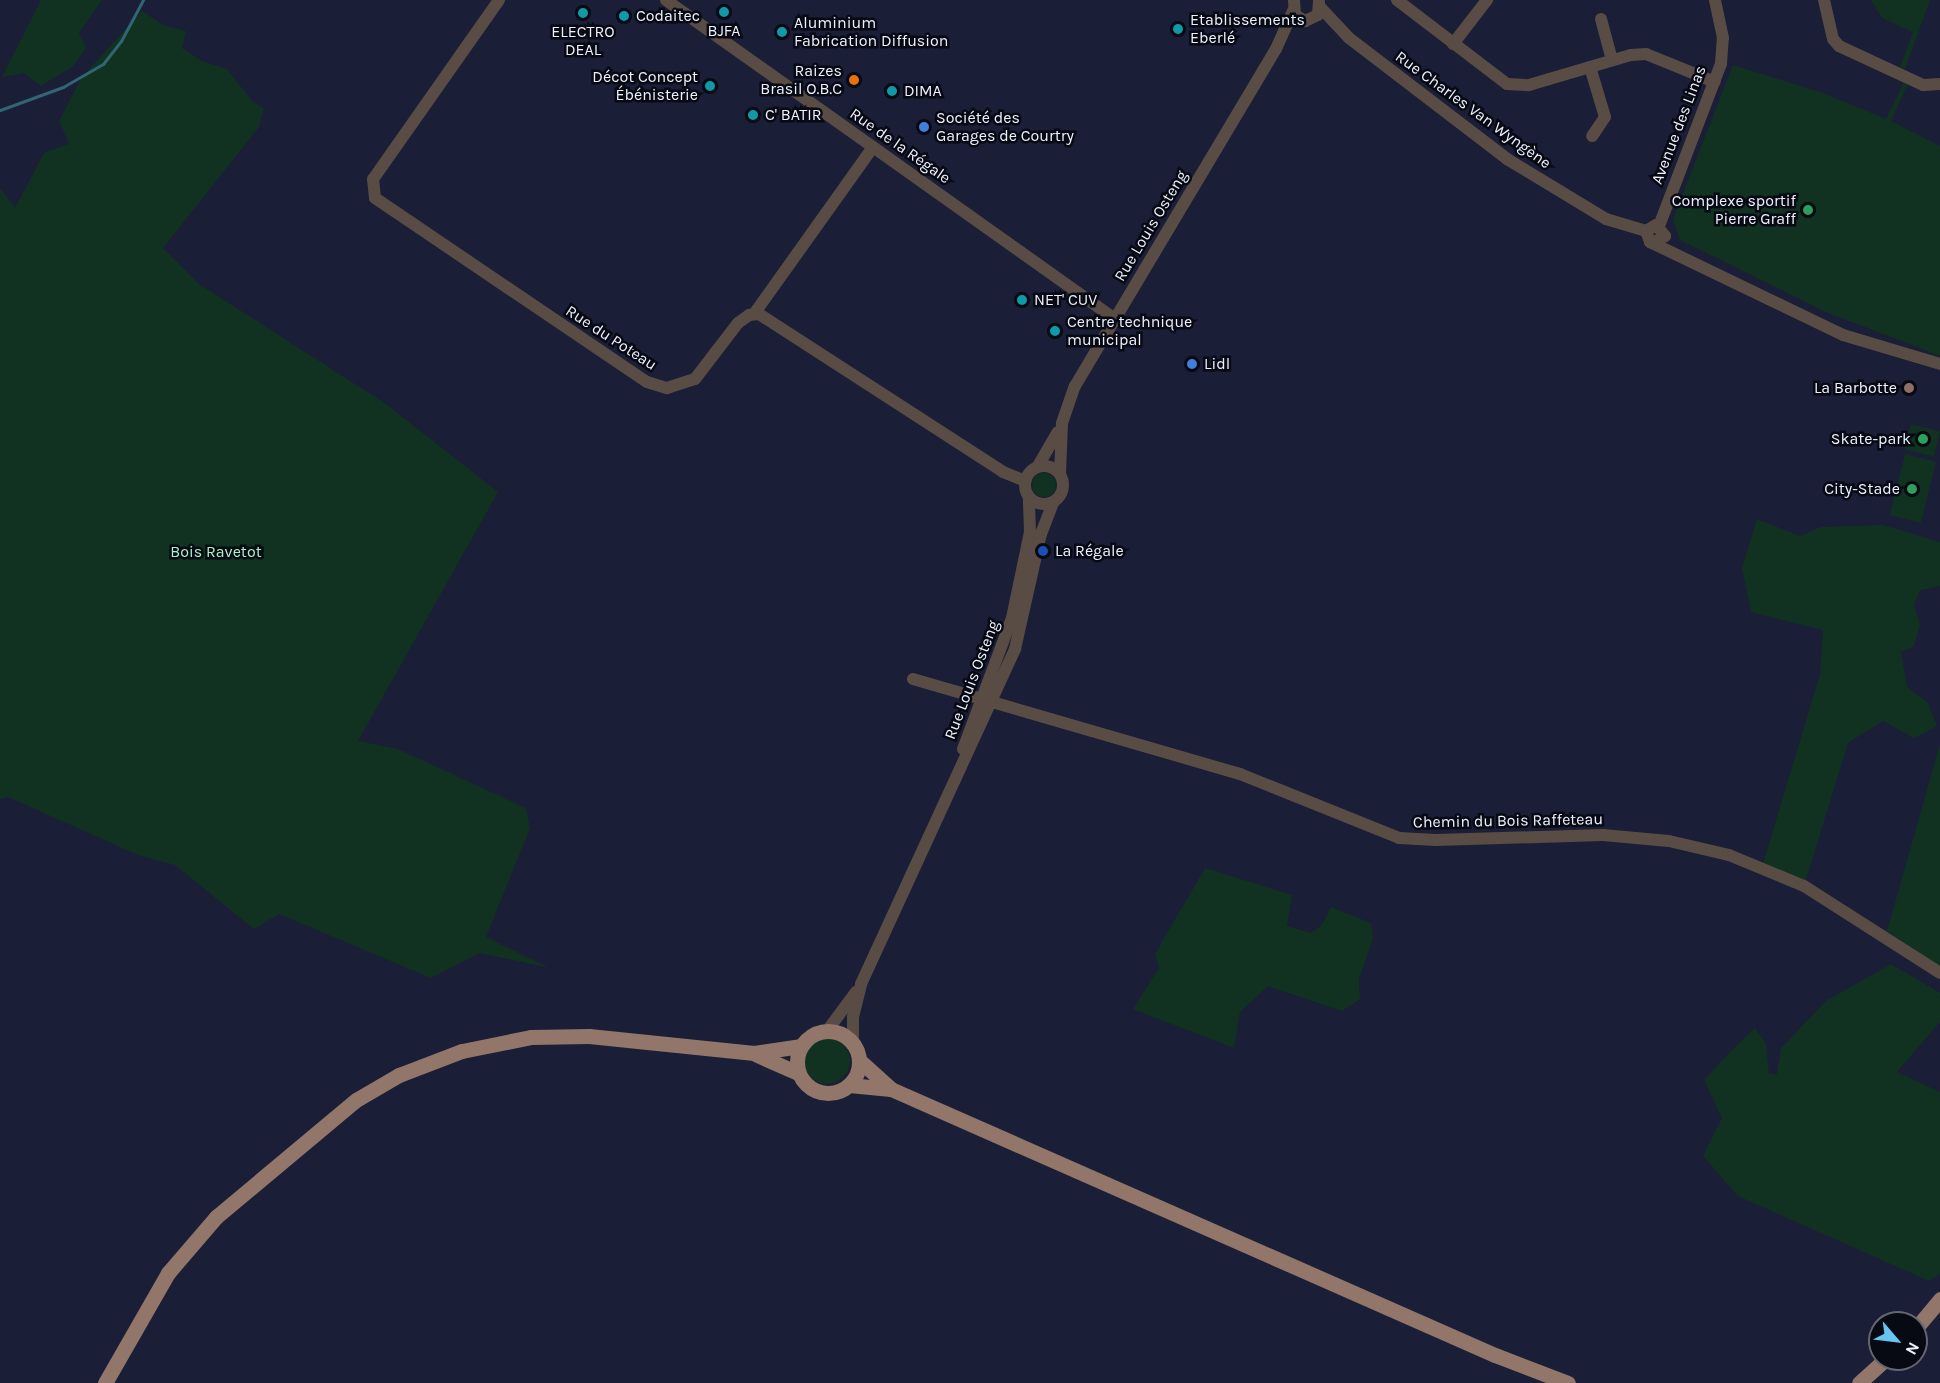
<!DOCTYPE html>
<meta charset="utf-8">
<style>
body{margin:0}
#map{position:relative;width:1940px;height:1383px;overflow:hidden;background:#1a1e36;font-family:Karla,sans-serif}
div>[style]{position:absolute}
.green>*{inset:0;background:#113221;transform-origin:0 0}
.round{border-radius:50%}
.stream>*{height:3px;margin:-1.5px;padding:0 1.5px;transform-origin:1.5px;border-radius:1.5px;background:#316574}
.minor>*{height:12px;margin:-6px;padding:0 6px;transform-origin:6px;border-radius:6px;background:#594c45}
.minor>.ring{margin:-6px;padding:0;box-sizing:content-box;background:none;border:12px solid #594c45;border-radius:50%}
.major>*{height:15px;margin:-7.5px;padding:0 7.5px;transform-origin:7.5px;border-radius:7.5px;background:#917669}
.major>.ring{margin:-7.5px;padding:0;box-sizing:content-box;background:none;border:15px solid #917669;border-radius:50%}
.dots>*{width:16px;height:16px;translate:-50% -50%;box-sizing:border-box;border:3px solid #070913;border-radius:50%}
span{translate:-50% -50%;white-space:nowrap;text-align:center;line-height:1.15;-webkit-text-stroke:5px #070913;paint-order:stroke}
.poi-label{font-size:16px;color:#edf1fe}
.left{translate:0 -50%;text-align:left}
.right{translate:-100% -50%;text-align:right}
.street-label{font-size:16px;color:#edf1fe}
.park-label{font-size:16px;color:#aaf2c9}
.north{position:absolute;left:1868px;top:1311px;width:60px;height:60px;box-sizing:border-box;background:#070913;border:2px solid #636671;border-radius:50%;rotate:118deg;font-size:16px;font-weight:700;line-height:24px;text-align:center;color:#edf1fe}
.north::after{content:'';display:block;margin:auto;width:21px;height:27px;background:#68c4f0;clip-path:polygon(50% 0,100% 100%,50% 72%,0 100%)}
</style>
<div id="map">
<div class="green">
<div style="clip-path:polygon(41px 0,102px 0,79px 33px,86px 48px,73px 66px,41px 86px,24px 73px,2px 77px)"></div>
<div style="clip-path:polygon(1871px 0,1930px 0,1905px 69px,1900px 67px,1913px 32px,1882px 18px)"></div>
<div style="clip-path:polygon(142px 11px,163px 25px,186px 31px,182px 48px,202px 61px,227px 69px,253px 102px,264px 108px,259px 127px,163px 248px,199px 284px,386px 404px,498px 492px,358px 741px,398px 749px,526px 808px,530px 828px,486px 937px,550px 968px,480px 953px,431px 978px,279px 914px,254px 929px,175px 865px,138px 855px,8px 797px,0 799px,0 188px,15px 208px,44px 153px,69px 144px,59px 121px,82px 77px)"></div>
<div style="clip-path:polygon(1733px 65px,1823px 93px,1886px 119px,1904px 82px,1908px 84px,1891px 121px,1940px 146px,1940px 356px,1826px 312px,1680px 240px,1673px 219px)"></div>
<div style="left:1911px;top:424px;width:30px;height:26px;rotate:14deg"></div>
<div style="left:1905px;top:454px;width:32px;height:63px;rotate:14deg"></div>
<div class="round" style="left:1032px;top:473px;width:24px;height:24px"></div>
<div style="clip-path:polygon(1757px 519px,1800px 536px,1821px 527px,1883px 525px,1940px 542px,1940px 586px,1920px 590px,1914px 605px,1920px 625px,1914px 646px,1901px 652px,1907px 687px,1928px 703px,1937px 726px,1914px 738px,1883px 721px,1848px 743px,1804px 886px,1762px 867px,1820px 674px,1823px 630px,1751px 612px,1742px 568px)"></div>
<div style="clip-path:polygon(1940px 744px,1940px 967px,1887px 931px)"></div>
<div style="clip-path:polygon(1205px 868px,1292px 895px,1287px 926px,1310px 933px,1321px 926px,1331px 907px,1371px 923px,1373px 939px,1359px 979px,1360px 999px,1342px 1011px,1268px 986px,1240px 1012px,1234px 1048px,1133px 1009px,1159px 968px,1155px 954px)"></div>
<div style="clip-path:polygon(1891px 964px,1940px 993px,1940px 1022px,1897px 1072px,1940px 1092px,1940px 1274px,1929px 1281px,1738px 1196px,1703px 1156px,1722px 1118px,1704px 1080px,1736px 1046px,1755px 1028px,1766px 1044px,1769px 1073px,1777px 1075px,1781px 1048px,1826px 1001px)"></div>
<div class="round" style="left:804px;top:1038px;width:46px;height:46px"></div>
</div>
<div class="stream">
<div style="left:0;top:110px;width:67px;rotate:-20.1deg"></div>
<div style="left:63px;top:87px;width:46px;rotate:-29.9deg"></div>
<div style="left:103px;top:64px;width:29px;rotate:-52deg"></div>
<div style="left:121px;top:41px;width:47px;rotate:-61.8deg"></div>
</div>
<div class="minor">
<div style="left:499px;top:0;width:219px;rotate:125.1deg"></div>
<div style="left:373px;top:179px;width:19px;rotate:84deg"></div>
<div style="left:375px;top:198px;width:328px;rotate:34.1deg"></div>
<div style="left:647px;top:382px;width:21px;rotate:17deg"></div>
<div style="left:667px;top:388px;width:29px;rotate:-18deg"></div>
<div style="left:695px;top:379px;width:71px;rotate:-52.5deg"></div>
<div style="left:738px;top:323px;width:14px;rotate:-36deg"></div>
<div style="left:749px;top:315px;width:10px;rotate:-6deg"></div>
<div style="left:759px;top:314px;width:291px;rotate:32.9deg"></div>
<div style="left:1003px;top:472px;width:24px;rotate:22deg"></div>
<div style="left:666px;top:0;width:551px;rotate:35.39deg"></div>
<div style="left:1294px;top:0;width:15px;rotate:86deg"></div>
<div style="left:1295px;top:15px;width:12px;rotate:31deg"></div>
<div style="left:1305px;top:21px;width:14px;rotate:-25deg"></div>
<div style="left:1318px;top:15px;width:14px;rotate:-86deg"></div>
<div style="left:1397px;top:0;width:138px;rotate:37.4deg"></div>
<div style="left:1507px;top:84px;width:22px;rotate:3deg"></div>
<div style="left:1529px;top:85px;width:106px;rotate:-16.4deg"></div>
<div style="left:1631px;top:55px;width:15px;rotate:-4deg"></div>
<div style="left:1646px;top:54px;width:74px;rotate:22.1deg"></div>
<div style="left:1824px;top:0;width:40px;rotate:77deg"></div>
<div style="left:1833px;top:39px;width:9px;rotate:49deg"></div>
<div style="left:1839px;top:46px;width:93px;rotate:24.9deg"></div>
<div style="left:1923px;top:85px;width:17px;rotate:-3deg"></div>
<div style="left:1320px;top:7px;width:42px;rotate:46.9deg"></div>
<div style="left:1349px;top:38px;width:199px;rotate:37.4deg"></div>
<div style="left:1507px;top:159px;width:116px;rotate:31.2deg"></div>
<div style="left:1606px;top:219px;width:42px;rotate:16.7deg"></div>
<div style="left:1601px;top:19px;width:42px;rotate:75deg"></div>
<div style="left:1453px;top:44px;width:56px;rotate:-52.3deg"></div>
<div style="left:1590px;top:67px;width:52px;rotate:73.3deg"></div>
<div style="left:1605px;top:117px;width:23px;rotate:124deg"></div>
<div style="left:1659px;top:226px;width:173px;rotate:-69.1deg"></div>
<div style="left:1721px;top:64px;width:26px;rotate:-86deg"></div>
<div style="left:1723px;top:38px;width:39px;rotate:-102deg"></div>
<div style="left:1653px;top:243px;width:14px;rotate:-30deg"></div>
<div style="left:1665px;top:236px;width:14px;rotate:-129deg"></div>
<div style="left:1656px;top:225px;width:12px;rotate:149deg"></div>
<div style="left:1646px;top:231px;width:12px;rotate:70deg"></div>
<div style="left:1650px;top:242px;width:214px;rotate:25.7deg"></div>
<div style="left:1843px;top:335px;width:101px;rotate:16.6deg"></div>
<div style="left:754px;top:314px;width:205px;rotate:-54.5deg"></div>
<div class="ring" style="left:1025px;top:466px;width:26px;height:26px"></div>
<div style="left:1038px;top:466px;width:39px;rotate:-60deg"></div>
<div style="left:1060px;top:473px;width:50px;rotate:-87.7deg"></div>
<div style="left:1062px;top:423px;width:39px;rotate:-71deg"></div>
<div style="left:1075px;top:386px;width:392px;rotate:-59.2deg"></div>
<div style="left:1276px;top:49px;width:42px;rotate:-65.9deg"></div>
<div style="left:913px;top:679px;width:341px;rotate:16.2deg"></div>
<div style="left:1240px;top:774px;width:171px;rotate:21.9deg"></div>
<div style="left:1399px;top:838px;width:37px;rotate:3deg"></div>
<div style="left:1436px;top:840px;width:167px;rotate:-1.7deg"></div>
<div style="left:1603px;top:835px;width:66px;rotate:5.2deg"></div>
<div style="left:1669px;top:841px;width:62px;rotate:13.1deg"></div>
<div style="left:1729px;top:855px;width:81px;rotate:22.5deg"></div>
<div style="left:1804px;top:886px;width:161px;rotate:32.6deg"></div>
<div style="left:963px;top:749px;width:140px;rotate:-69.5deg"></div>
<div style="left:1012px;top:618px;width:88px;rotate:-78.2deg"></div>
<div style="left:1030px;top:532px;width:35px;rotate:-92deg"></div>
<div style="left:827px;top:1031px;width:49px;rotate:-53.4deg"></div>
<div style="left:853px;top:1043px;width:26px;rotate:-90deg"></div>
<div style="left:853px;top:1017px;width:34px;rotate:-76deg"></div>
<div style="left:861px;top:984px;width:369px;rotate:-65.3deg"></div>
<div style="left:1015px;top:649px;width:118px;rotate:-77.3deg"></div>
<div style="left:1041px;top:534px;width:34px;rotate:-69deg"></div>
</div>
<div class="major">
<div class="ring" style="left:797px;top:1031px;width:47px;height:47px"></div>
<div style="left:757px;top:1055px;width:45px;rotate:23.7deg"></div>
<div style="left:859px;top:1060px;width:43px;rotate:42.2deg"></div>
<div style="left:849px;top:1085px;width:42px;rotate:5.4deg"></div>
<div style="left:891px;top:1089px;width:660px;rotate:23.77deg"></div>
<div style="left:1495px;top:1355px;width:78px;rotate:21deg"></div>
<div style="left:1916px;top:1328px;width:38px;rotate:-50deg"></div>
<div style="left:105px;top:1383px;width:127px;rotate:-60.2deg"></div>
<div style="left:168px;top:1273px;width:74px;rotate:-49.4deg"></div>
<div style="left:216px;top:1217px;width:182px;rotate:-39.9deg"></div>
<div style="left:356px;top:1100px;width:50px;rotate:-30.2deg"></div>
<div style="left:399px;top:1075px;width:67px;rotate:-20.9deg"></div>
<div style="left:462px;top:1051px;width:70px;rotate:-11.5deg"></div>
<div style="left:531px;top:1037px;width:58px;rotate:-1deg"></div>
<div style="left:589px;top:1036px;width:166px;rotate:5.9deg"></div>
<div style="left:754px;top:1053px;width:48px;rotate:-8.5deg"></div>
<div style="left:1859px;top:1383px;width:36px;rotate:-42deg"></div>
</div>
<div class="dots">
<div style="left:724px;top:12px;background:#0f9aa8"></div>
<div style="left:583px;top:13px;background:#0f9aa8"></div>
<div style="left:624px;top:16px;background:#0f9aa8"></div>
<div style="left:1178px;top:29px;background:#0f9aa8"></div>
<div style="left:782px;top:32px;background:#0f9aa8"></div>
<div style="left:854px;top:80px;background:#e8710a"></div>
<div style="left:710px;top:86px;background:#0f9aa8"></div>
<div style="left:892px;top:91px;background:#0f9aa8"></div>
<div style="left:753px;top:115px;background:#0f9aa8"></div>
<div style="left:924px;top:127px;background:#3f7fe0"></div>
<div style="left:1808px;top:210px;background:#2e9e5b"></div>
<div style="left:1022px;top:300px;background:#0f9aa8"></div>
<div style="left:1055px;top:331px;background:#0f9aa8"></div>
<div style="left:1192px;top:364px;background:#3f7fe0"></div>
<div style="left:1909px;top:388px;background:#8d6e63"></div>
<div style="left:1923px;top:439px;background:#2e9e5b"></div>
<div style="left:1912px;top:489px;background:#2e9e5b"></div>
<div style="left:1043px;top:551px;background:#1a4fb4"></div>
</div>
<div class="poi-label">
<span class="left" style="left:636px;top:16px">Codaitec</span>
<span class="left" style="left:1190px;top:29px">Etablissements<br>Eberlé</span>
<span class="left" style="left:794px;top:32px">Aluminium<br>Fabrication Diffusion</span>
<span style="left:724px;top:31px">BJFA</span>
<span style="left:583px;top:41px">ELECTRO<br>DEAL</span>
<span class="right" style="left:842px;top:80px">Raizes<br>Brasil O.B.C</span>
<span class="right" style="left:698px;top:86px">Décot Concept<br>Ébénisterie</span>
<span class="left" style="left:904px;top:91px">DIMA</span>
<span class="left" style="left:765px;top:115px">C' BATIR</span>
<span class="left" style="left:936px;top:127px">Société des<br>Garages de Courtry</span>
<span class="right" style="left:1796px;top:210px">Complexe sportif<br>Pierre Graff</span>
<span class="left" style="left:1034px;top:300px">NET' CUV</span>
<span class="left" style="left:1067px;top:331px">Centre technique<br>municipal</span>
<span class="left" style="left:1204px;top:364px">Lidl</span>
<span class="right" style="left:1897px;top:388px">La Barbotte</span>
<span class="right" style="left:1911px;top:439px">Skate-park</span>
<span class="right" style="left:1900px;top:489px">City-Stade</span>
<span class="left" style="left:1055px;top:551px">La Régale</span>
</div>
<div class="street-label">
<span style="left:1473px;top:110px;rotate:36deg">Rue Charles Van Wyngène</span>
<span style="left:1679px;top:125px;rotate:-69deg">Avenue des Linas</span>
<span style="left:900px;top:146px;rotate:35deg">Rue de la Régale</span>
<span style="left:1151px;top:226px;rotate:-59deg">Rue Louis Osteng</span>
<span style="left:611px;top:338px;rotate:33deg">Rue du Poteau</span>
<span style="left:972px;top:680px;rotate:-69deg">Rue Louis Osteng</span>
<span style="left:1508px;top:821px;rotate:-1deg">Chemin du Bois Raffeteau</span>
</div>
<div class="park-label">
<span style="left:216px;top:552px">Bois Ravetot</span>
</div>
<div class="north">N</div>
</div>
